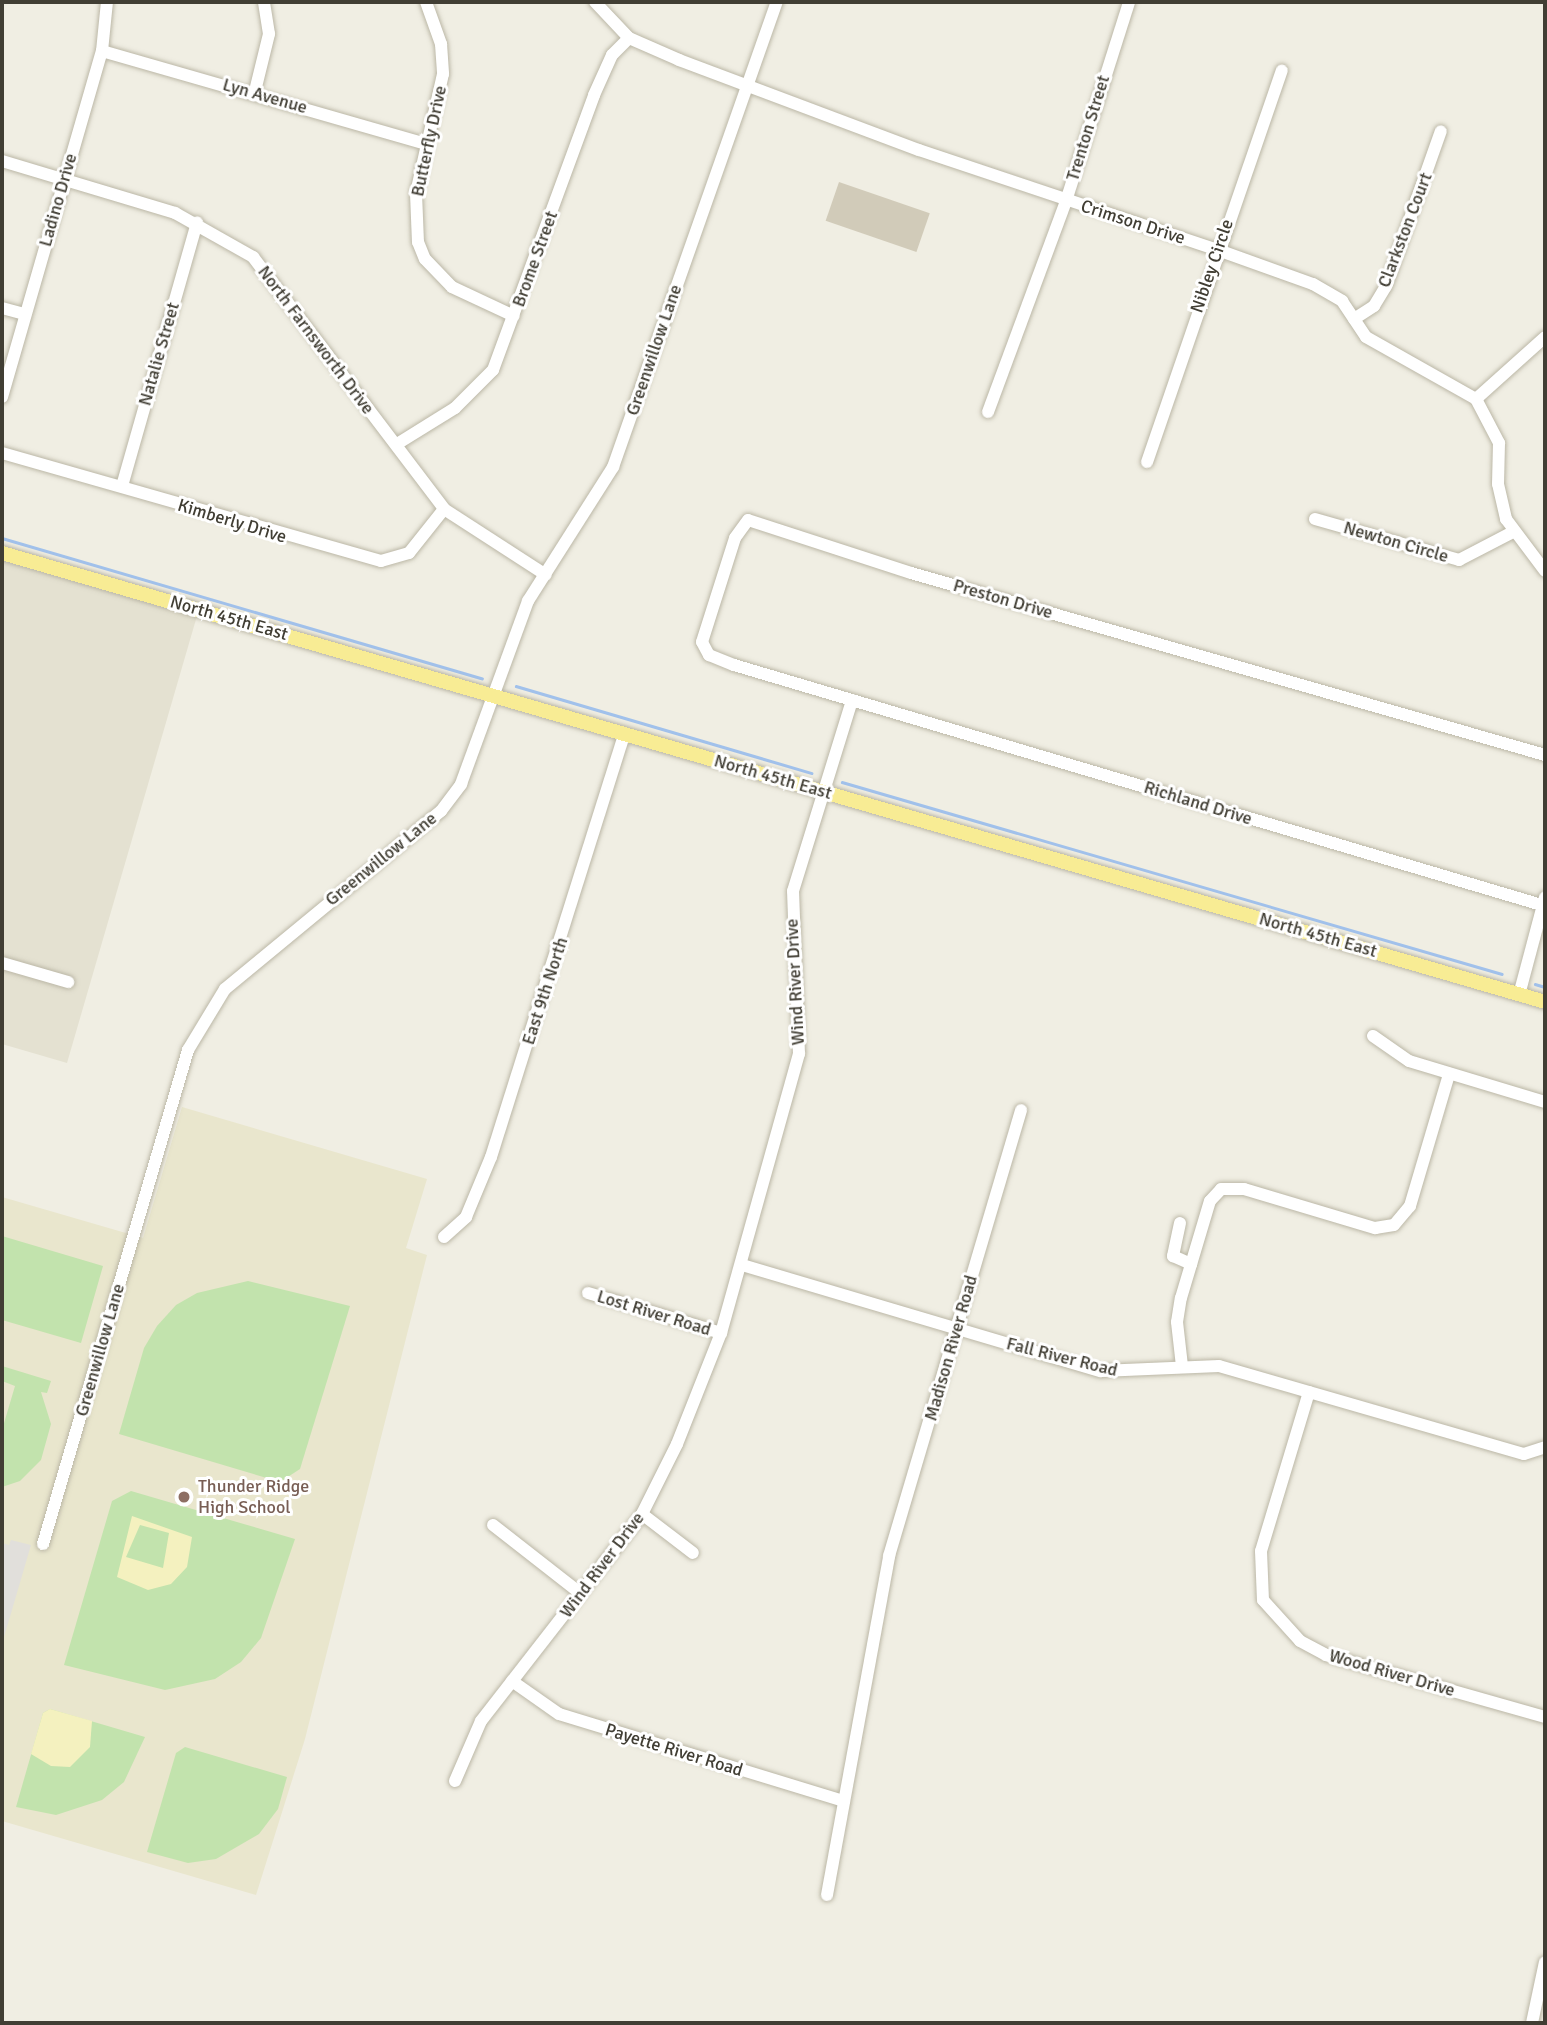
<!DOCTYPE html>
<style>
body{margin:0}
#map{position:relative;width:1547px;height:2025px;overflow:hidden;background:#f0eee3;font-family:Signika,sans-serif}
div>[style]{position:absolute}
.residential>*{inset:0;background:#e4e1d1}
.education>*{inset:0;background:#e9e6cd}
.green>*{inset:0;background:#c2e3ad}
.sand>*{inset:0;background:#f4f1bf}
.parking>*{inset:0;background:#e1dfdb}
.stream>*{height:2.5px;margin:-1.25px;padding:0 1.25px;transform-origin:1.25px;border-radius:1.25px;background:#a1c1eb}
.building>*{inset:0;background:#d1cbb9;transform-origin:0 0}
.roads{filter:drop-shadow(0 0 2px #bbb7a6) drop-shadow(0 0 2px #bbb7a6)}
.minor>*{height:12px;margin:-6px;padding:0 6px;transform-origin:6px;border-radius:6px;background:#fff}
.major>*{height:14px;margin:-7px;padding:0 7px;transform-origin:7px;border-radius:7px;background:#f8ec94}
.dots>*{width:19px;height:19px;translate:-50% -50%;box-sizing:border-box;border:4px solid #fff;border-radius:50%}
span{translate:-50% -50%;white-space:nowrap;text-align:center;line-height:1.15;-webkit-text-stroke:6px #fff;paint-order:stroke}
.street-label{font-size:18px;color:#413e34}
.education-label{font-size:18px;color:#785e54}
.left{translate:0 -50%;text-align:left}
.frame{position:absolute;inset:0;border:4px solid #413e34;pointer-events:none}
</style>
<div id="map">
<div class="residential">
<div style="clip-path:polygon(2px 551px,199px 609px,67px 1063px,2px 1044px)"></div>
</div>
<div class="education">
<div style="clip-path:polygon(182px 1107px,427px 1179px,406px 1248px,427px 1255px,305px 1739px,256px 1895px,2px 1821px,2px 1197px,143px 1238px)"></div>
</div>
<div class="green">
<div style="clip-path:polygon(2px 1236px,103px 1266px,81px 1343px,2px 1320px)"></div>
<div style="clip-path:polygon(248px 1281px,350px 1306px,300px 1469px,280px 1482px,119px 1434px,144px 1348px,157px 1326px,176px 1305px,197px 1293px)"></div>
<div style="clip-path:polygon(2px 1366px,51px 1381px,47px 1393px,41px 1392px,51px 1424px,41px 1460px,20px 1481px,2px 1487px,2px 1430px,15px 1386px,2px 1381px)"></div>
<div style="clip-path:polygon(131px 1491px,295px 1539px,261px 1638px,241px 1662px,215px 1679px,165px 1690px,64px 1665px,112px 1501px)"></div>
<div style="clip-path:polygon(50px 1709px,145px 1737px,124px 1782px,102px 1800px,56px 1815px,16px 1807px,43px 1713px)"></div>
<div style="clip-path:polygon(185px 1747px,287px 1777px,278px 1809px,259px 1834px,216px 1859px,188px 1863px,147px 1852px,176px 1753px)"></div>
</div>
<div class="sand">
<div style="clip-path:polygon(evenodd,132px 1516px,192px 1537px,187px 1567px,171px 1584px,148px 1590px,117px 1577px,132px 1516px,140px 1525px,169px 1533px,163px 1568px,126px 1557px,140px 1525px)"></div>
<div style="clip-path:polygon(50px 1709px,92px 1721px,90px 1747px,70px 1767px,51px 1766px,31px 1754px,43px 1713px)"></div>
</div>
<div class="parking">
<div style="clip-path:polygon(11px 1540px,31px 1545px,2px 1644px,2px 1543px,9px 1545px)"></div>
</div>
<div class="stream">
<div style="left:2px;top:538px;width:500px;rotate:16.3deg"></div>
<div style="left:516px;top:686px;width:308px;rotate:16.4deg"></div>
<div style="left:842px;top:782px;width:687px;rotate:16.22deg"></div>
<div style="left:1535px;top:984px;width:10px;rotate:17deg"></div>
</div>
<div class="building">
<div style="left:839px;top:182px;width:96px;height:41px;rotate:19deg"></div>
</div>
<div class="roads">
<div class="minor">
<div style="left:426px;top:2px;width:45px;rotate:70.3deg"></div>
<div style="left:441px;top:44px;width:30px;rotate:86deg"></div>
<div style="left:443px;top:74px;width:122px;rotate:102.8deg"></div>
<div style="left:416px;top:193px;width:49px;rotate:87.7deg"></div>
<div style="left:418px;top:242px;width:18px;rotate:68deg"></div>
<div style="left:425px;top:259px;width:39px;rotate:46deg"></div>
<div style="left:452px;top:287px;width:68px;rotate:25.1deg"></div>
<div style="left:595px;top:2px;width:50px;rotate:46.6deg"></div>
<div style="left:629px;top:38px;width:55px;rotate:23.7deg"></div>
<div style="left:679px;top:60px;width:256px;rotate:20.6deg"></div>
<div style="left:919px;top:150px;width:315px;rotate:18.5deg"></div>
<div style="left:1218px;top:250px;width:101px;rotate:19.7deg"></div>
<div style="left:1313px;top:284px;width:34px;rotate:30deg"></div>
<div style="left:1342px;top:301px;width:43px;rotate:56.3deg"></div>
<div style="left:1366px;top:337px;width:126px;rotate:29.4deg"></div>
<div style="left:1476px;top:399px;width:50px;rotate:62.4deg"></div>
<div style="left:1499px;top:443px;width:41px;rotate:91.4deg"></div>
<div style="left:1498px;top:484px;width:36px;rotate:77deg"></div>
<div style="left:1506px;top:519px;width:65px;rotate:53.1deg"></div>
<div style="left:102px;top:51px;width:338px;rotate:16deg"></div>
<div style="left:255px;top:91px;width:59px;rotate:-76.2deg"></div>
<div style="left:269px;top:34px;width:32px;rotate:-99deg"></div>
<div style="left:2px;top:161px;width:181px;rotate:16.7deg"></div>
<div style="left:175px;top:213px;width:90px;rotate:29.4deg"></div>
<div style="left:253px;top:257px;width:316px;rotate:52.8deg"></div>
<div style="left:444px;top:509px;width:121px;rotate:32.9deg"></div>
<div style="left:2px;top:308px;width:24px;rotate:15deg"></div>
<div style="left:1354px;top:319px;width:24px;rotate:-33deg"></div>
<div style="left:1374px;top:306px;width:23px;rotate:-59deg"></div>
<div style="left:1386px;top:286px;width:164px;rotate:-70.5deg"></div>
<div style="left:2px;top:397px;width:360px;rotate:-73.9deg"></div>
<div style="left:102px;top:51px;width:49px;rotate:-84.2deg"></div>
<div style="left:1476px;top:399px;width:93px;rotate:-41.9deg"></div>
<div style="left:988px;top:412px;width:225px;rotate:-69.7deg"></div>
<div style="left:1066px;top:201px;width:209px;rotate:-72.4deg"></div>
<div style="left:397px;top:444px;width:68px;rotate:-31.8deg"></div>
<div style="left:455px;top:408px;width:54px;rotate:-45deg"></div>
<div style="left:493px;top:370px;width:293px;rotate:-69.8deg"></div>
<div style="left:594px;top:95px;width:44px;rotate:-65.8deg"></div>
<div style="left:612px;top:55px;width:24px;rotate:-45deg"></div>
<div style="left:2px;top:453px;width:394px;rotate:15.9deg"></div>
<div style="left:381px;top:561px;width:29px;rotate:-16deg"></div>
<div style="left:409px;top:553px;width:56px;rotate:-51.5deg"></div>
<div style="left:1147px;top:462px;width:414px;rotate:-71deg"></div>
<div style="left:122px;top:486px;width:274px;rotate:-74.1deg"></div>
<div style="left:1315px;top:519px;width:150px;rotate:15.9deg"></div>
<div style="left:1459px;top:560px;width:61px;rotate:-27.4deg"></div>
<div style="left:1545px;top:755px;width:660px;rotate:-163.98deg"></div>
<div style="left:911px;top:573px;width:171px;rotate:-162deg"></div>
<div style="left:748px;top:520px;width:22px;rotate:126deg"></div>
<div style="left:735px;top:538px;width:109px;rotate:107.6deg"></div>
<div style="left:702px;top:642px;width:15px;rotate:62deg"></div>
<div style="left:709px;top:655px;width:27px;rotate:22deg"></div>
<div style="left:734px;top:665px;width:846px;rotate:16.55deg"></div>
<div style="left:2px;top:963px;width:69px;rotate:16.1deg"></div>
<div style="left:1519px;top:995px;width:101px;rotate:-75.1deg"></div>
<div style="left:1373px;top:1036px;width:44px;rotate:34.8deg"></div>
<div style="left:1409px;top:1061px;width:142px;rotate:16.8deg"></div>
<div style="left:1180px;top:1223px;width:34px;rotate:102deg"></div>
<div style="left:1173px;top:1256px;width:20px;rotate:24deg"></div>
<div style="left:444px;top:1237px;width:30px;rotate:-42deg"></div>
<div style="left:466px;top:1217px;width:65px;rotate:-67.4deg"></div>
<div style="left:491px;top:1157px;width:443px;rotate:-72.5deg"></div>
<div style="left:742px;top:1265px;width:374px;rotate:16.5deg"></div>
<div style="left:1101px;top:1371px;width:118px;rotate:-2.4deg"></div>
<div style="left:1219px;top:1366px;width:317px;rotate:16.1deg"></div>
<div style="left:1524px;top:1454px;width:22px;rotate:-18deg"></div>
<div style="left:588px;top:1293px;width:139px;rotate:16.7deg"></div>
<div style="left:1182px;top:1366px;width:44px;rotate:-96.5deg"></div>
<div style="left:1177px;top:1322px;width:24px;rotate:-81deg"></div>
<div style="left:1181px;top:1298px;width:101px;rotate:-73.4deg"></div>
<div style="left:1210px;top:1201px;width:16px;rotate:-47deg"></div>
<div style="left:1221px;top:1189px;width:23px"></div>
<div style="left:1244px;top:1189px;width:137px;rotate:16.6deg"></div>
<div style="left:1375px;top:1228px;width:19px;rotate:-9deg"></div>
<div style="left:1394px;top:1225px;width:25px;rotate:-50deg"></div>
<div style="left:1410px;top:1206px;width:138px;rotate:-73.5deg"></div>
<div style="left:1309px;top:1392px;width:166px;rotate:106.8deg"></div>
<div style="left:1261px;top:1551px;width:49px;rotate:87.7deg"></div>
<div style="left:1263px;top:1600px;width:55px;rotate:47.9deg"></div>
<div style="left:1300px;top:1641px;width:30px;rotate:28deg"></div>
<div style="left:1326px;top:1655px;width:228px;rotate:15.8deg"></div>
<div style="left:642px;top:1514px;width:64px;rotate:37.4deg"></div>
<div style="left:493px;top:1525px;width:110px;rotate:38deg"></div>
<div style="left:43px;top:1544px;width:515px;rotate:-73.64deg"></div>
<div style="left:188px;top:1050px;width:71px;rotate:-58.8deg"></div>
<div style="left:225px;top:989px;width:280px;rotate:-39.5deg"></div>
<div style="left:441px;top:811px;width:34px;rotate:-53deg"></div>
<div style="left:461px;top:784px;width:195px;rotate:-69.9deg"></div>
<div style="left:528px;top:601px;width:159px;rotate:-57.6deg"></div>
<div style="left:613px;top:467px;width:493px;rotate:-70.6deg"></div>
<div style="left:512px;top:1681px;width:57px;rotate:35.1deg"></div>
<div style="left:559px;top:1714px;width:298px;rotate:17deg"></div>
<div style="left:455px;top:1781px;width:65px;rotate:-66.6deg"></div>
<div style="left:481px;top:1721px;width:262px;rotate:-52.1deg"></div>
<div style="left:642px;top:1514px;width:78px;rotate:-63.4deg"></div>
<div style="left:677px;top:1444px;width:119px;rotate:-68.4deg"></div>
<div style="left:721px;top:1333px;width:290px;rotate:-74.4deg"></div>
<div style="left:799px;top:1054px;width:163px;rotate:-92.1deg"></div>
<div style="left:793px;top:891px;width:200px;rotate:-72.8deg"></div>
<div style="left:827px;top:1895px;width:345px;rotate:-79.6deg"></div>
<div style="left:889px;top:1556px;width:465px;rotate:-73.5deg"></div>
<div style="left:1532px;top:2023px;width:62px;rotate:-78deg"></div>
</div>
<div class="major">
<div style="left:2px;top:553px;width:1607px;rotate:16.22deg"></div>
</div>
</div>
<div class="dots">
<div style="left:184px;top:1497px;background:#8d6e63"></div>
</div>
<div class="street-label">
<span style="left:265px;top:96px;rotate:16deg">Lyn Avenue</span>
<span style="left:1088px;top:128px;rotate:-73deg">Trenton Street</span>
<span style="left:429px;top:141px;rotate:-78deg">Butterfly Drive</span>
<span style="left:58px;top:200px;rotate:-74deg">Ladino Drive</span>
<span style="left:1133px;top:222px;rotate:18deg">Crimson Drive</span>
<span style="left:1405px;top:230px;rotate:-69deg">Clarkston Court</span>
<span style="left:535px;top:259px;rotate:-70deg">Brome Street</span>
<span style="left:1212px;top:266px;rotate:-71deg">Nibley Circle</span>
<span style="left:316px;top:340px;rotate:53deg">North Farnsworth Drive</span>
<span style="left:654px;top:350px;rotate:-71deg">Greenwillow Lane</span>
<span style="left:159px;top:354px;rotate:-74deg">Natalie Street</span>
<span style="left:232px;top:521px;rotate:17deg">Kimberly Drive</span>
<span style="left:1396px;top:542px;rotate:16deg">Newton Circle</span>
<span style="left:1003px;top:599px;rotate:16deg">Preston Drive</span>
<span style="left:229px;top:618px;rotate:16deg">North 45th East</span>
<span style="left:773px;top:777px;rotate:16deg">North 45th East</span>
<span style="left:1198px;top:803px;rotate:17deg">Richland Drive</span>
<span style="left:381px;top:859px;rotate:-39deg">Greenwillow Lane</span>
<span style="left:1318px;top:935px;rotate:16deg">North 45th East</span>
<span style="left:795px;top:982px;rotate:-93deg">Wind River Drive</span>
<span style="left:545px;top:991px;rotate:-72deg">East 9th North</span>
<span style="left:654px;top:1313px;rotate:17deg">Lost River Road</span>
<span style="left:951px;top:1348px;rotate:-74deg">Madison River Road</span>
<span style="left:100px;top:1350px;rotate:-74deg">Greenwillow Lane</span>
<span style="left:1062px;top:1357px;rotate:14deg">Fall River Road</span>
<span style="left:602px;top:1565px;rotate:-53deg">Wind River Drive</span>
<span style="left:1392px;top:1673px;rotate:16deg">Wood River Drive</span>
<span style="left:674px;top:1750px;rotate:17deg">Payette River Road</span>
</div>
<div class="education-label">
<span class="left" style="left:198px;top:1497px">Thunder Ridge<br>High School</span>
</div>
<div class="frame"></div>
</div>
